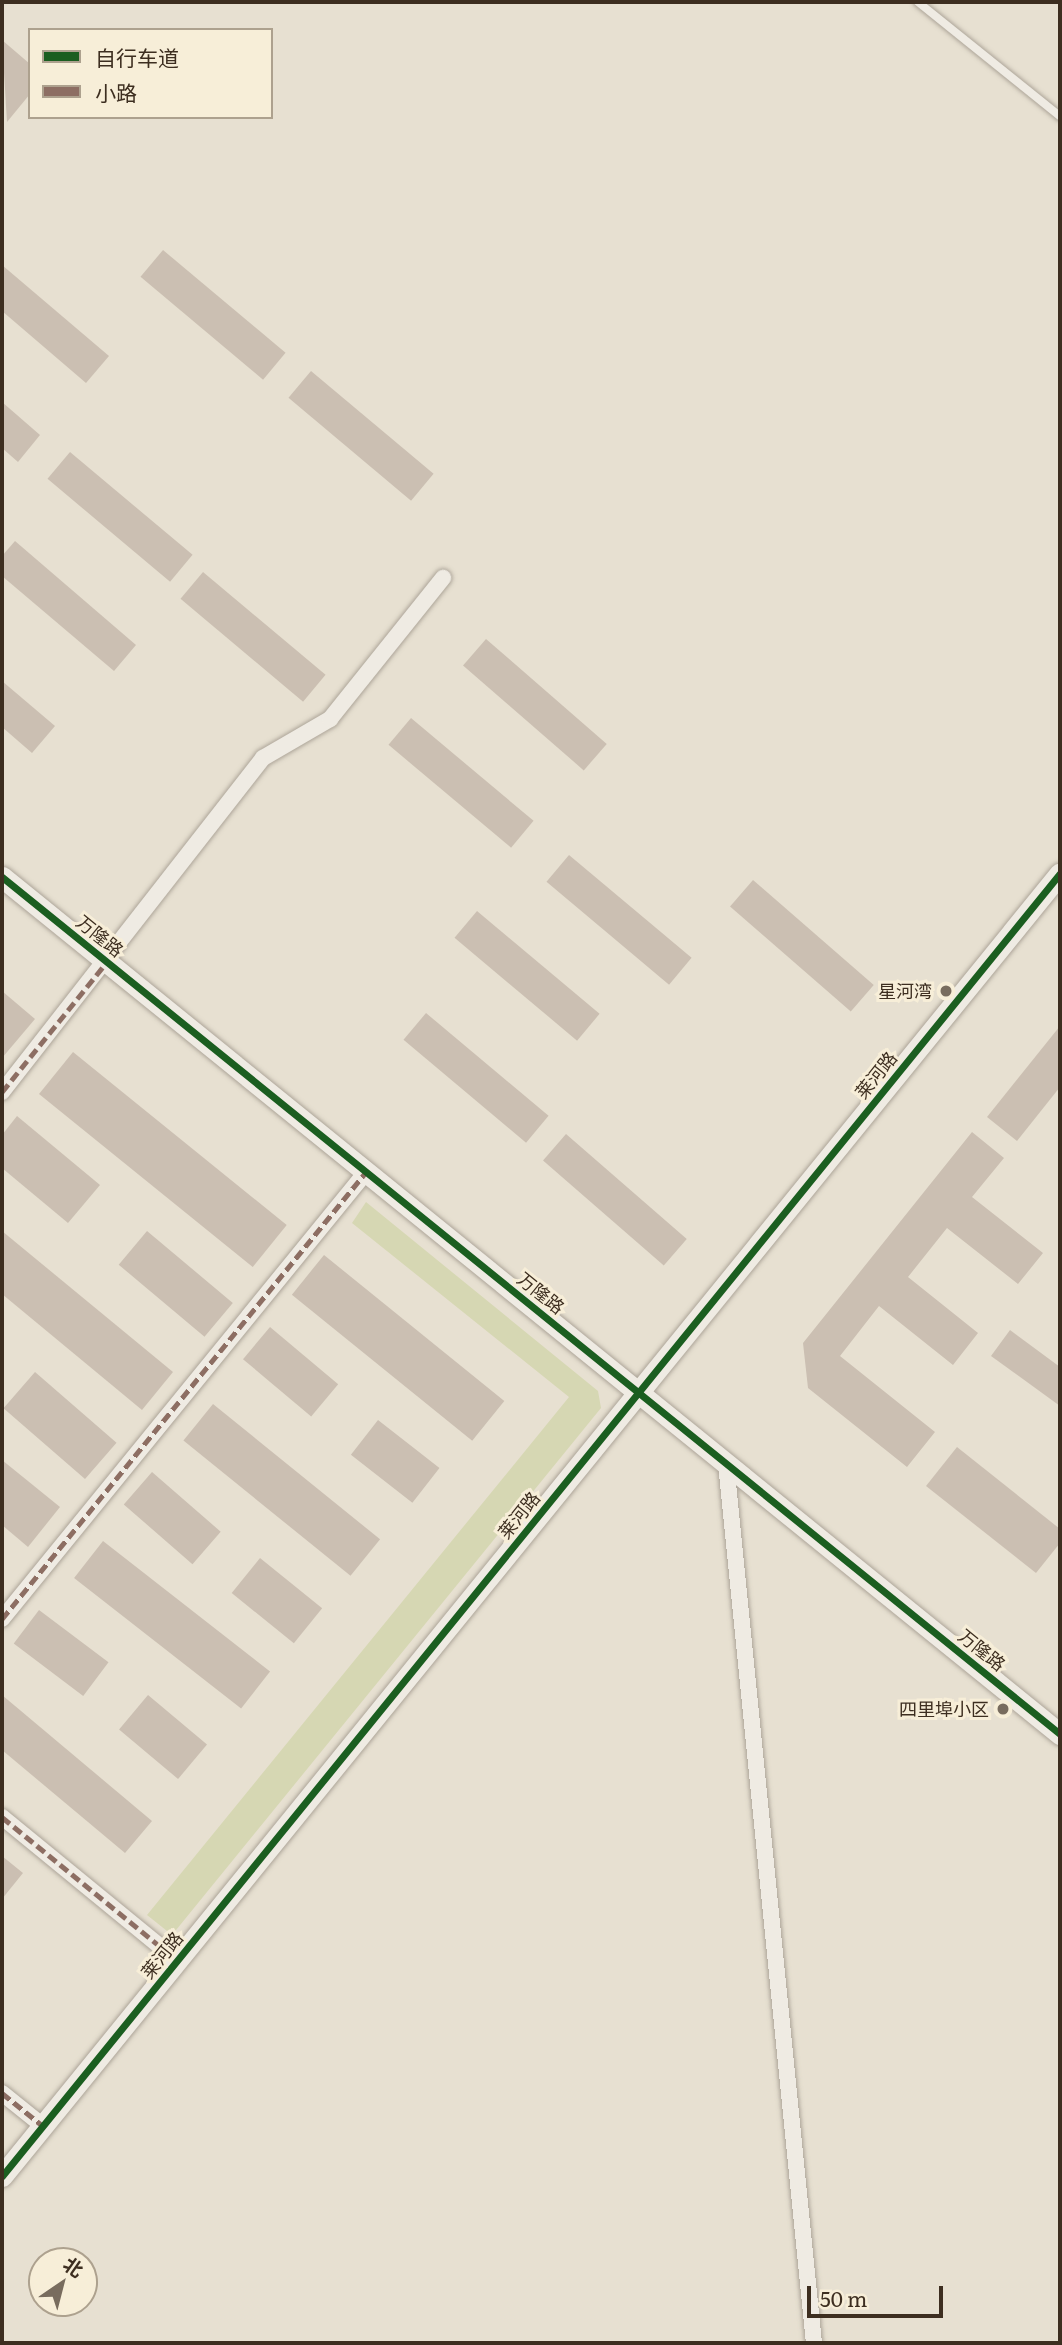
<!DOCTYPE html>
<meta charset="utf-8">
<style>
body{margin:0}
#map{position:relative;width:1062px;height:2345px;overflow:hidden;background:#e7e0d1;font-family:Literata,"Noto Sans SC",serif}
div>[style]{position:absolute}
.green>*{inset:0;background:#d6d7b3}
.building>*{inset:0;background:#cbbfb2;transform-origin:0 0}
.roads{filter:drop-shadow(0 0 2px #ada599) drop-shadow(0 0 2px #ada599)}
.service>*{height:8px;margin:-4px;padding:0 4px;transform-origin:4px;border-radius:4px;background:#efebe3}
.minor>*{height:16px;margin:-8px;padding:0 8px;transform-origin:8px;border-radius:8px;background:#efebe3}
.tertiary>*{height:21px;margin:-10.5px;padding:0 10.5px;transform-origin:10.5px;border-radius:10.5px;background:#efebe3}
.quiet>*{height:5px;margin-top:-2.5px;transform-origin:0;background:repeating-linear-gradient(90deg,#8d6e63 0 10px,transparent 0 15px)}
.cycleway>*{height:7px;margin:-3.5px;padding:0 3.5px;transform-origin:3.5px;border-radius:3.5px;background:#1b5e20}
.dots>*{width:19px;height:19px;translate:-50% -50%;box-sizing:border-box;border:4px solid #f7eed8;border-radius:50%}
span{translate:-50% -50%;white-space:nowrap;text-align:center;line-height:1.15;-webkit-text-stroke:6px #f7eed8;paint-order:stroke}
.street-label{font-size:18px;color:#3d2e20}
.poi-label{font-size:18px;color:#3d2e20}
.right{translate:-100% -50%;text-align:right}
.frame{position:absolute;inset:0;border:4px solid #3d2e20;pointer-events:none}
.legend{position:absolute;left:28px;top:28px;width:245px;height:91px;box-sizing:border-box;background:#f7eed8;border:2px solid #ada18e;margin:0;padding:9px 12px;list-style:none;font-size:21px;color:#3d2e20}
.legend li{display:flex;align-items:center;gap:14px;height:35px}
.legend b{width:35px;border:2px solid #ada18e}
.north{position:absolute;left:28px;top:2247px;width:70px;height:70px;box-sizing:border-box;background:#f7eed8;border:2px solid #ada18e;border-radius:50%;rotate:35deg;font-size:19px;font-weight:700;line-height:28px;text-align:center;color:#3d2e20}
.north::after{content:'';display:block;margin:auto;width:24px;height:32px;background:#786c5e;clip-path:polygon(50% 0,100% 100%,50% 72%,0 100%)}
.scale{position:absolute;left:807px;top:2286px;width:136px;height:32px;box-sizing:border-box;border:4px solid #3d2e20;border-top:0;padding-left:9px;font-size:21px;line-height:24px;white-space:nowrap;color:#3d2e20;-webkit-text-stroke:5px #f7eed8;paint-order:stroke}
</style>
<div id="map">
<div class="green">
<div style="clip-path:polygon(366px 1202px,598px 1391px,601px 1408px,172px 1935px,147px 1915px,569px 1397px,352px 1223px)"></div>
</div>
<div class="building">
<div style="clip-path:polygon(2px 40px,30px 64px,30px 94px,7px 122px)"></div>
<div style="left:163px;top:250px;width:160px;height:35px;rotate:40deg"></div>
<div style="clip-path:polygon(2px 265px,109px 356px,86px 383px,2px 311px)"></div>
<div style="left:311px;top:371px;width:160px;height:35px;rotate:40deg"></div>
<div style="clip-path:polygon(2px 402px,40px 435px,18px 462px,2px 448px)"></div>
<div style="left:70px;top:452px;width:160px;height:35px;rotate:40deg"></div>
<div style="clip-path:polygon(15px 541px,136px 645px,114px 671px,2px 576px,2px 556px)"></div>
<div style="left:203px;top:572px;width:160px;height:35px;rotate:40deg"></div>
<div style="left:486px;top:639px;width:160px;height:35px;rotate:41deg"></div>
<div style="clip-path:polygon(2px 681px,55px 726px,32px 753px,2px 727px)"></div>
<div style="left:411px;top:718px;width:160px;height:35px;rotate:40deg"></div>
<div style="left:569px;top:855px;width:160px;height:35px;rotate:40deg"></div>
<div style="left:753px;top:880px;width:160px;height:35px;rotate:41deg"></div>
<div style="left:477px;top:911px;width:160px;height:35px;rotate:40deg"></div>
<div style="clip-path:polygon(2px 991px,35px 1019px,2px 1058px)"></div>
<div style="left:426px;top:1013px;width:160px;height:35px;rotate:40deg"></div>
<div style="clip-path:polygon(1060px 1026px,1060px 1087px,1017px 1141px,987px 1117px)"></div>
<div style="left:73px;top:1052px;width:275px;height:54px;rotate:39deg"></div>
<div style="clip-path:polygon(17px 1116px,100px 1185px,68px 1223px,2px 1168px,2px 1135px)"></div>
<div style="clip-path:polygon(972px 1132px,1004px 1158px,972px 1197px,1043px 1253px,1018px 1284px,947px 1228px,908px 1277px,978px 1333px,953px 1365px,879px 1306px,840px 1356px,935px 1432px,907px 1467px,808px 1388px,803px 1343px)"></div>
<div style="left:566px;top:1134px;width:160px;height:35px;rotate:41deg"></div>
<div style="clip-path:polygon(2px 1231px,173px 1372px,142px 1410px,2px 1294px)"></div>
<div style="left:147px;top:1231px;width:112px;height:44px;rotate:40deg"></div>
<div style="left:324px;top:1255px;width:232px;height:51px;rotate:39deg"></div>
<div style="left:270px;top:1327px;width:89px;height:42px;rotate:40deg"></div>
<div style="clip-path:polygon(1010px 1330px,1060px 1367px,1060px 1406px,991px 1356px)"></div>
<div style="left:35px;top:1372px;width:108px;height:48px;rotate:41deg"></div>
<div style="left:213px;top:1404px;width:215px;height:47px;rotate:39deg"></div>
<div style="left:378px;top:1420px;width:78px;height:44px;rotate:38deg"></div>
<div style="clip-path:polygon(957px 1447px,1060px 1529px,1060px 1543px,1036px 1573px,926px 1486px)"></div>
<div style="clip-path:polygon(2px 1460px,60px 1507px,28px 1547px,2px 1525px)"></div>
<div style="left:152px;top:1472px;width:91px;height:43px;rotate:41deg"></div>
<div style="left:103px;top:1541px;width:212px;height:47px;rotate:38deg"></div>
<div style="left:260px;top:1558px;width:80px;height:45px;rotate:39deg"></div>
<div style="left:39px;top:1610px;width:87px;height:42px;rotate:37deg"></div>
<div style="clip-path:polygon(2px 1695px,152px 1821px,125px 1853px,2px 1750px)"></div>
<div style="left:148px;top:1695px;width:77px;height:45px;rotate:40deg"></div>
<div style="clip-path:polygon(2px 1856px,23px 1873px,2px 1899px)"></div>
</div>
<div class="roads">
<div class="service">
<div style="left:918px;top:2px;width:182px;rotate:38.8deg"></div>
</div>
<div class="minor">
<div style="left:2px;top:1092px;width:424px;rotate:-52deg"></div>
<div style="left:263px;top:758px;width:78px;rotate:-30.2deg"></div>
<div style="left:330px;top:719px;width:181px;rotate:-51.3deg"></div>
<div style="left:726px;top:1463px;width:884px;rotate:84.29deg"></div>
<div style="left:2px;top:1619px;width:576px;rotate:-50.84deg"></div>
<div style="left:2px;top:1817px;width:226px;rotate:39.3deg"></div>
<div style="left:2px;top:2093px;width:53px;rotate:38.8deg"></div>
</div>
<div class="tertiary">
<div style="left:2px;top:877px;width:1362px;rotate:39.01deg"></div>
<div style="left:2px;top:2176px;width:1678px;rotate:-50.92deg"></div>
</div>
</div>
<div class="quiet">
<div style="left:2px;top:1092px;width:167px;rotate:-51.1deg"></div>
<div style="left:2px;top:1619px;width:576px;rotate:-50.84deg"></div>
<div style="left:2px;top:1817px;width:226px;rotate:39.3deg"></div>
<div style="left:2px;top:2093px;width:53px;rotate:38.8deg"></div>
</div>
<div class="cycleway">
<div style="left:2px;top:877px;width:1362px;rotate:39.01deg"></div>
<div style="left:2px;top:2176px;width:1678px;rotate:-50.92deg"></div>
</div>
<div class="dots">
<div style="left:946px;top:991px;background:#786c5e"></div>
<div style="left:1003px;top:1709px;background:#786c5e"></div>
</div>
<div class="street-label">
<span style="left:100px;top:936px;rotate:39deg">万隆路</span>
<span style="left:876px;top:1075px;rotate:-51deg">莱河路</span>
<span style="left:541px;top:1293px;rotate:39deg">万隆路</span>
<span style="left:519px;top:1515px;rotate:-51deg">莱河路</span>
<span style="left:982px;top:1650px;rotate:39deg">万隆路</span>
<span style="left:162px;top:1955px;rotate:-51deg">莱河路</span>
</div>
<div class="poi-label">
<span class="right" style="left:932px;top:991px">星河湾</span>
<span class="right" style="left:989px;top:1709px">四里埠小区</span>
</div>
<div class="frame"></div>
<ul class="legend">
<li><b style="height:9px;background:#1b5e20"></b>自行车道</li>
<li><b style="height:9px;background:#8d6e63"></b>小路</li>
</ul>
<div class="north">北</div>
<div class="scale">50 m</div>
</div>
